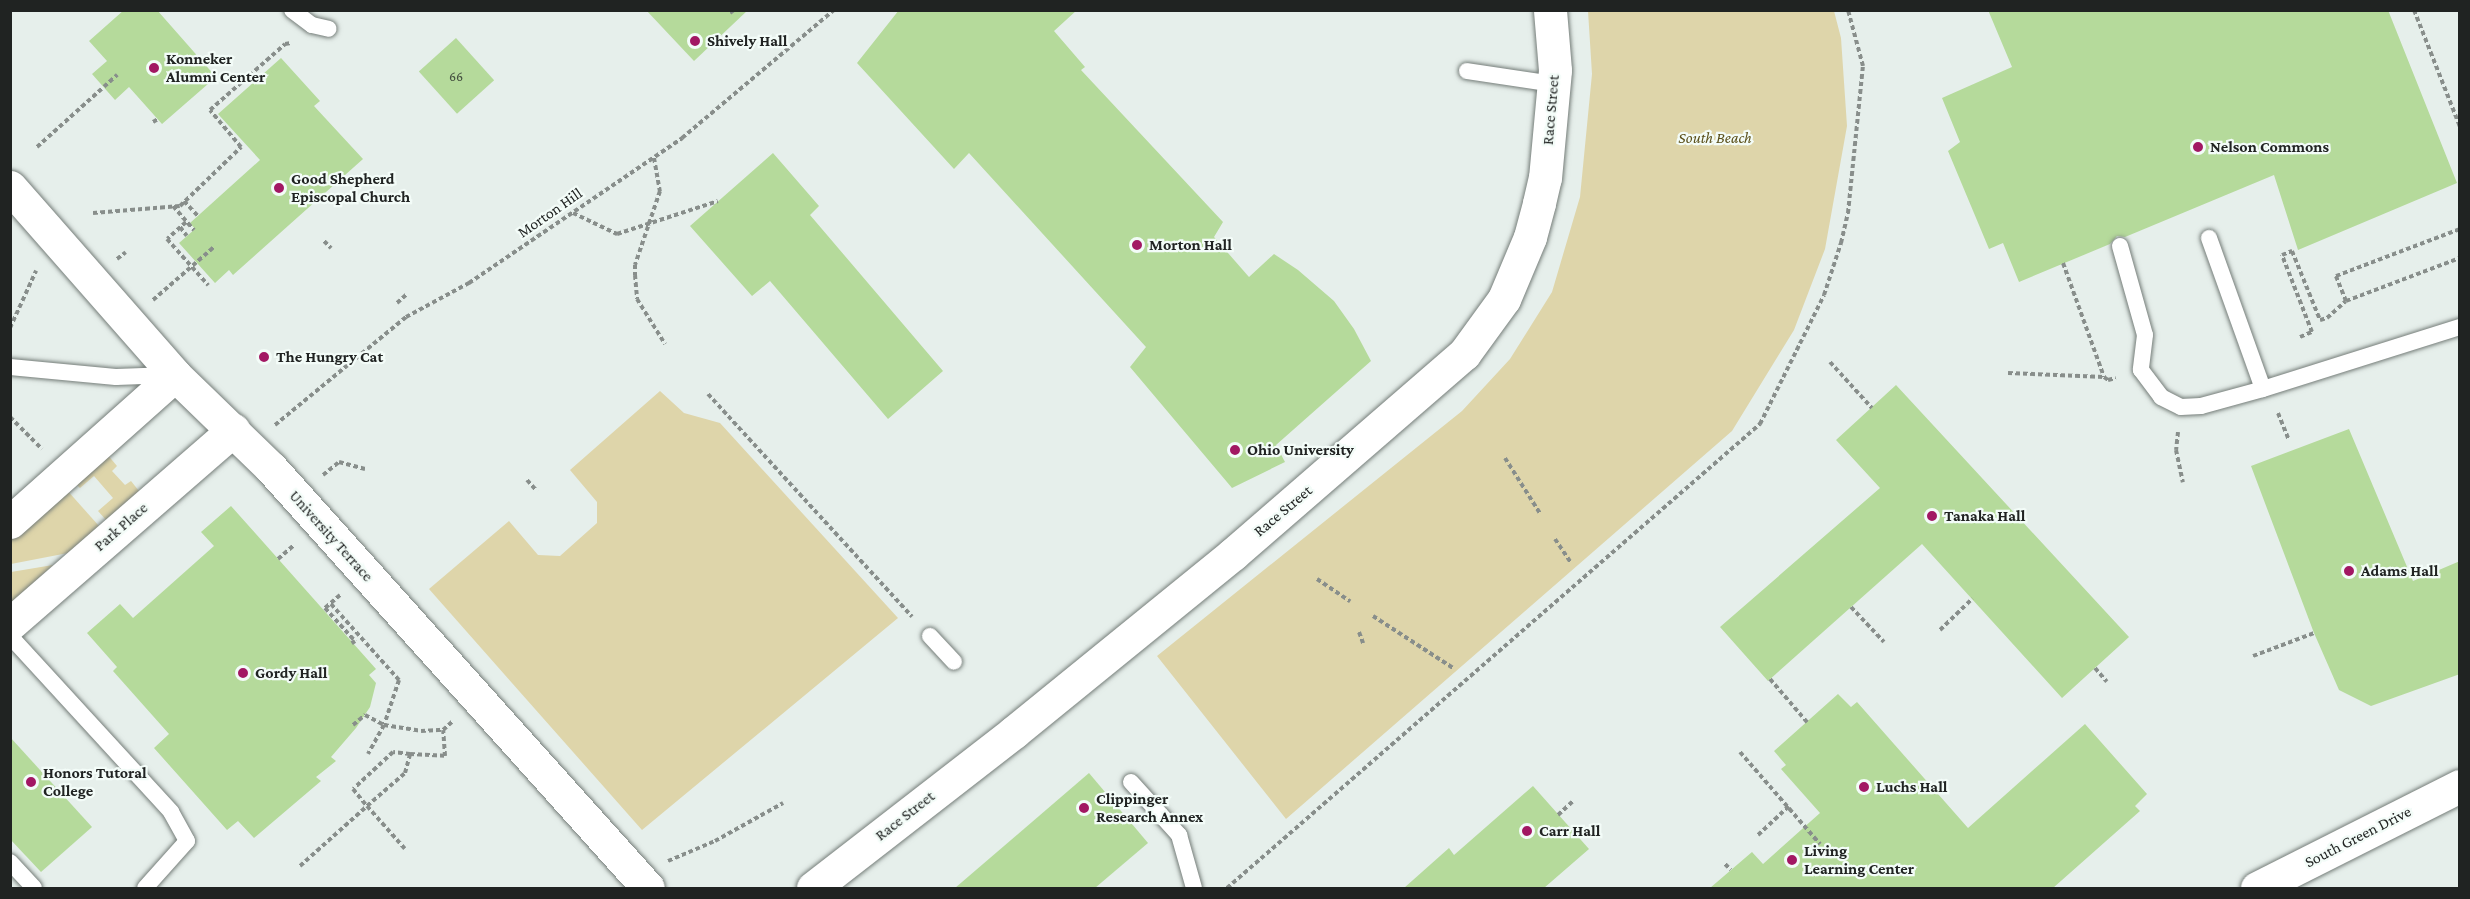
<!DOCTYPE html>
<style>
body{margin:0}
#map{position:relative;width:2470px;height:899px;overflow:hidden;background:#e6efeb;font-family:"Crimson Pro",serif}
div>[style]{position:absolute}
.green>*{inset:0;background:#ded5aa}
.building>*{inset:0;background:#b5da9b;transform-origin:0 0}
.path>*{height:4px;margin-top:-2px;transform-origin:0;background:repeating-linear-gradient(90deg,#888e8b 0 4.5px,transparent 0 7.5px)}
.roads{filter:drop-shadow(0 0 2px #757d79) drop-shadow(0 0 2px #757d79)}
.service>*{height:16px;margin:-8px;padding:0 8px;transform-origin:8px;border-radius:8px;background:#fff}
.minor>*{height:33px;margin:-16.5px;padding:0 16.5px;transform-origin:16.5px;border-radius:16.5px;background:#fff}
.tertiary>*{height:33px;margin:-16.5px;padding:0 16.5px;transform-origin:16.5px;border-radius:16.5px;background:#fff}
.dots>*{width:16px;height:16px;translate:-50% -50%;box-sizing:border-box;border:3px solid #f3fcf8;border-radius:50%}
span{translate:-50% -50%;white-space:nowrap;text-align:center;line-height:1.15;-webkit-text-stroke:4.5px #f3fcf8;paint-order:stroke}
.number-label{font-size:14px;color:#455140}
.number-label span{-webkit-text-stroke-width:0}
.poi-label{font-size:16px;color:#202322;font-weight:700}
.left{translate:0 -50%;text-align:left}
.street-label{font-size:16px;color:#202322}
.park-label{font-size:16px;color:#5a4f19;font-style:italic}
.frame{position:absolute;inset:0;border:12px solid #202322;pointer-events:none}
</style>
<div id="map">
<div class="green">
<div style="clip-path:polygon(1588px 11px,1834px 11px,1841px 38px,1847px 126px,1825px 249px,1794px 330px,1732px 431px,1286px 819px,1157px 656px,1462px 411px,1510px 359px,1552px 292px,1580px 197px,1592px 74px)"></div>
<div style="clip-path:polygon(660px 391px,684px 413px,720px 423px,898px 618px,642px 830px,429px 589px,509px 521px,538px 555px,560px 556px,597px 523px,597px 502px,570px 470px)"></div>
<div style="clip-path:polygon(107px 454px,117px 466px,112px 471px,125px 485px,131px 481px,139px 491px,106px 520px,98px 511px,113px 498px,94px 476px,80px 488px,74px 482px)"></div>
<div style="clip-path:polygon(66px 489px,99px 526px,68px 553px,11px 564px,10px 538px)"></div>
<div style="clip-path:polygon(53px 565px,11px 603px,11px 572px)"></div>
</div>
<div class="building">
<div style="clip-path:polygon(124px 10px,157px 10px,216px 77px,162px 124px,129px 87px,115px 100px,92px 74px,107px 61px,89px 41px)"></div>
<div style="clip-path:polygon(646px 10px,748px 10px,694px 61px)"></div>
<div style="clip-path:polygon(899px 10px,1077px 10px,1054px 31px,1085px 67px,1081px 70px,1223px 222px,1214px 237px,1249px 277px,1274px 254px,1298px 270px,1334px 301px,1354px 329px,1371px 361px,1276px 445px,1285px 462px,1232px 488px,1130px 367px,1146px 347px,969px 153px,954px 169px,857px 63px)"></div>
<div style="clip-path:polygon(1988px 10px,2388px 10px,2457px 183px,2298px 250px,2274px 175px,2125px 237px,2117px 236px,2110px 244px,2019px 282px,2003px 243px,1989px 249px,1948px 151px,1960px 142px,1942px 98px,2012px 67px)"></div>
<div style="left:456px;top:38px;width:57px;height:50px;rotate:48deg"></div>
<div style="clip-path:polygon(281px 58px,320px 101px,314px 106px,363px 159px,233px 275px,229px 270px,215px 283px,179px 243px,195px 229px,190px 223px,260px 160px,218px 114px)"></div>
<div style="clip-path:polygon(773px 153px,819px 206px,810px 215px,943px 371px,888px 419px,770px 281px,752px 296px,690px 226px)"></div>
<div style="clip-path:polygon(1896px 385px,2129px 637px,2062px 698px,1922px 544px,1768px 681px,1720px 627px,1880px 488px,1836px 440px)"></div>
<div style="clip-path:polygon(2349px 429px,2413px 581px,2460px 561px,2460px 674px,2371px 706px,2339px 690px,2314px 633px,2251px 466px)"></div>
<div style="clip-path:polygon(231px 506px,376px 669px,369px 675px,376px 683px,370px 707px,356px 728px,331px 757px,336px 761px,316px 777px,321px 781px,254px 838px,238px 821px,227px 830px,154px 748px,169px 734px,113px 671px,117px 667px,87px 633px,120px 604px,133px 618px,214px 546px,201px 532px)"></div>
<div style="clip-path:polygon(1838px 694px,1851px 707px,1857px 702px,1968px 828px,2085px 724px,2147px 794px,2135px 806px,2140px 811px,2053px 888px,1710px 888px,1752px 852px,1763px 864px,1820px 813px,1781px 769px,1786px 765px,1774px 751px)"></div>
<div style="clip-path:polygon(10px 737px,92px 827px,41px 872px,10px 839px)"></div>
<div style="clip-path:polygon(1089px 773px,1148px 843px,1095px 888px,955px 888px)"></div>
<div style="clip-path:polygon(1533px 786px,1589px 849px,1544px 888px,1404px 888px,1449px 848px,1454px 855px)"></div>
</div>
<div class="path">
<div style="left:2414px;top:10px;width:126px;rotate:68.5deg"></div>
<div style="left:730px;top:13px;width:5px;rotate:-37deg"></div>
<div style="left:153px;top:122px;width:6px;rotate:-31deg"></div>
<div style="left:37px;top:147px;width:108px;rotate:-42deg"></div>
<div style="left:654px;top:158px;width:34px;rotate:80deg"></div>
<div style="left:660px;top:191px;width:78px;rotate:108.7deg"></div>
<div style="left:635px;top:265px;width:10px;rotate:90deg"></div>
<div style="left:635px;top:275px;width:24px;rotate:85deg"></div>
<div style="left:637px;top:299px;width:53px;rotate:58.1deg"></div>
<div style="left:184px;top:201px;width:21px;rotate:47deg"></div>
<div style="left:173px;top:206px;width:32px;rotate:49deg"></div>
<div style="left:93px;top:213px;width:87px;rotate:-4.6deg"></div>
<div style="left:180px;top:206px;width:85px;rotate:-44deg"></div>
<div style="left:241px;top:147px;width:48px;rotate:-130deg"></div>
<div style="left:210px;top:110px;width:100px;rotate:-41.3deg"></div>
<div style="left:285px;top:44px;width:6px;rotate:-9deg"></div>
<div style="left:573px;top:213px;width:49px;rotate:25.5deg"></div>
<div style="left:617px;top:234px;width:106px;rotate:-18.1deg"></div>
<div style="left:186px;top:222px;width:25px;rotate:138deg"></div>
<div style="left:167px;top:239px;width:62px;rotate:48.3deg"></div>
<div style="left:180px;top:227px;width:11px;rotate:52deg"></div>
<div style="left:324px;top:241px;width:10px;rotate:45deg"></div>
<div style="left:117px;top:259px;width:11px;rotate:-38deg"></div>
<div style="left:2063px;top:263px;width:121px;rotate:70.2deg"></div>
<div style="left:2104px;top:377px;width:5px;rotate:37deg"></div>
<div style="left:2108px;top:380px;width:8px;rotate:-14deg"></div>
<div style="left:153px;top:300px;width:81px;rotate:-41deg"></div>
<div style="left:2346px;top:301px;width:27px;rotate:-112deg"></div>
<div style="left:2336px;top:276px;width:133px;rotate:-20.8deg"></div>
<div style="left:397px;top:303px;width:13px;rotate:-42deg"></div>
<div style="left:10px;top:328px;width:63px;rotate:-65.5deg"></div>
<div style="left:2300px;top:337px;width:13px;rotate:-23deg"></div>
<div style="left:2312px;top:332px;width:83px;rotate:-111.3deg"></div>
<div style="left:2282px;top:255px;width:11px;rotate:-22deg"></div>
<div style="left:2292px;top:251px;width:74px;rotate:67.9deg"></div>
<div style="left:2320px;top:320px;width:7px;rotate:-16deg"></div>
<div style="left:2327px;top:318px;width:25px;rotate:-42deg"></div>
<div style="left:2346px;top:301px;width:122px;rotate:-20.7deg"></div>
<div style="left:1830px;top:362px;width:62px;rotate:47.6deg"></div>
<div style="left:2008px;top:373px;width:96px;rotate:2.4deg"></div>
<div style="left:708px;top:394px;width:302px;rotate:47.5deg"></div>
<div style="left:2278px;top:413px;width:29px;rotate:68deg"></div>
<div style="left:10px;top:417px;width:45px;rotate:45deg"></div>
<div style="left:275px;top:425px;width:170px;rotate:-39.5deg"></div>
<div style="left:406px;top:317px;width:72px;rotate:-28.4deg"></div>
<div style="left:469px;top:283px;width:258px;rotate:-34.2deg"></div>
<div style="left:682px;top:138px;width:199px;rotate:-40.1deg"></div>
<div style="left:2178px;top:432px;width:18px;rotate:96deg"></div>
<div style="left:2176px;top:450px;width:33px;rotate:78deg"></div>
<div style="left:1505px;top:458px;width:67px;rotate:57.7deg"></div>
<div style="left:323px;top:475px;width:21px;rotate:-39deg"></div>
<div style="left:339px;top:462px;width:27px;rotate:15deg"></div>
<div style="left:527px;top:480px;width:15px;rotate:48deg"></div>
<div style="left:1555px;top:539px;width:29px;rotate:56deg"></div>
<div style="left:278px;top:559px;width:20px;rotate:-41deg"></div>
<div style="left:1317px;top:579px;width:40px;rotate:34deg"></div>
<div style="left:340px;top:595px;width:20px;rotate:139deg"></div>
<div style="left:325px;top:608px;width:45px;rotate:47.7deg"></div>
<div style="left:355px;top:641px;width:4px;rotate:146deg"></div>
<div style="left:331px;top:604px;width:102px;rotate:48.2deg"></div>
<div style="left:399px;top:680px;width:47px;rotate:108.4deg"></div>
<div style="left:384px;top:725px;width:33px;rotate:119deg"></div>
<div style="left:1851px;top:607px;width:48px;rotate:46.7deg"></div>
<div style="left:1373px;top:616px;width:95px;rotate:33deg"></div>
<div style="left:1940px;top:630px;width:45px;rotate:-44.1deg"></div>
<div style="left:1359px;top:632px;width:12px;rotate:70deg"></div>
<div style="left:2253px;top:656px;width:65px;rotate:-20.7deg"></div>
<div style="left:2095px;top:668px;width:18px;rotate:49deg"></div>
<div style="left:1770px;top:679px;width:57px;rotate:49.3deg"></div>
<div style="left:353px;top:725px;width:16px;rotate:-40deg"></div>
<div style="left:365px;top:715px;width:21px;rotate:28deg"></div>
<div style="left:384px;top:725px;width:37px;rotate:9deg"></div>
<div style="left:421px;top:731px;width:22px;rotate:-3deg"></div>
<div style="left:1740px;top:752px;width:122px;rotate:49deg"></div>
<div style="left:410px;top:754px;width:35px;rotate:3deg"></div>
<div style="left:445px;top:756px;width:26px;rotate:-94deg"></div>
<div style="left:443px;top:730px;width:13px;rotate:-42deg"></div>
<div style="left:1558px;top:815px;width:21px;rotate:-43deg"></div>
<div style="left:1758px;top:835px;width:42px;rotate:-43.1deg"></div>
<div style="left:668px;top:861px;width:51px;rotate:-23.1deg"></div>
<div style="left:715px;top:841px;width:78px;rotate:-29.2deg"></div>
<div style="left:1725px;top:864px;width:8px;rotate:45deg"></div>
<div style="left:300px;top:866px;width:90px;rotate:-41.8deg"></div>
<div style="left:367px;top:806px;width:50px;rotate:-41deg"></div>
<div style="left:405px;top:773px;width:20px;rotate:-75deg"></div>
<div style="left:410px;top:754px;width:17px;rotate:-173deg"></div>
<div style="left:393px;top:752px;width:54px;rotate:137.2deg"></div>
<div style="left:353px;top:789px;width:22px;rotate:51deg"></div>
<div style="left:367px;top:806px;width:57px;rotate:48.5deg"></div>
<div style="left:1227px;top:888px;width:707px;rotate:-41.04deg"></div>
<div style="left:1760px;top:424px;width:144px;rotate:-63.6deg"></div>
<div style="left:1824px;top:295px;width:55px;rotate:-71.9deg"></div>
<div style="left:1841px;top:243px;width:31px;rotate:-77deg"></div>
<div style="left:1848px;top:213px;width:148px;rotate:-84.2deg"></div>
<div style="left:1863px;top:66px;width:58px;rotate:-105deg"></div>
</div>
<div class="roads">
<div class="service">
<div style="left:292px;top:10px;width:25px;rotate:37deg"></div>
<div style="left:312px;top:25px;width:17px;rotate:13deg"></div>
<div style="left:1467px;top:71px;width:87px;rotate:8.6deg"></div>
<div style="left:2209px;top:238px;width:160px;rotate:70.3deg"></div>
<div style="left:2263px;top:389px;width:207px;rotate:-17.5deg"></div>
<div style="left:2120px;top:246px;width:92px;rotate:74.3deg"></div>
<div style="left:2145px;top:335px;width:35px;rotate:97deg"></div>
<div style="left:2141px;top:370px;width:34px;rotate:53deg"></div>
<div style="left:2161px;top:397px;width:22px;rotate:27deg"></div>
<div style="left:2181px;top:407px;width:20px;rotate:-3deg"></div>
<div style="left:2201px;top:406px;width:64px;rotate:-15.3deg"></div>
<div style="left:10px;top:367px;width:106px;rotate:5.4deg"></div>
<div style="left:116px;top:377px;width:55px;rotate:-2.1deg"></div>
<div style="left:10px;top:636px;width:239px;rotate:47.5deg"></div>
<div style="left:171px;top:812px;width:33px;rotate:61deg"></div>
<div style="left:187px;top:841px;width:63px;rotate:131.8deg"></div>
<div style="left:930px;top:636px;width:35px;rotate:47deg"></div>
<div style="left:1131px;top:782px;width:72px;rotate:47.8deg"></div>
<div style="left:1179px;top:835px;width:55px;rotate:74.2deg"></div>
<div style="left:10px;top:862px;width:35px;rotate:47deg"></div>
</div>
<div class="minor">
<div style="left:813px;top:888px;width:254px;rotate:-37.8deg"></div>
<div style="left:1014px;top:732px;width:282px;rotate:-39.1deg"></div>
<div style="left:1233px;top:554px;width:306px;rotate:-40.9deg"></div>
<div style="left:1464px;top:354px;width:68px;rotate:-54deg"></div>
<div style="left:1504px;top:299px;width:67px;rotate:-67.2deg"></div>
<div style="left:1530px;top:237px;width:35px;rotate:-75deg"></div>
<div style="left:1539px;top:203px;width:26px;rotate:-77deg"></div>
<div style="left:1545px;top:178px;width:108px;rotate:-84.7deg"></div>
<div style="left:1555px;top:70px;width:60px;rotate:-94.8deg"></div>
<div style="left:2257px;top:888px;width:227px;rotate:-26.7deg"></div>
</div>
<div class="tertiary">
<div style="left:10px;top:187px;width:250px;rotate:48.7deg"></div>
<div style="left:175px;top:375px;width:134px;rotate:44.1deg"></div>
<div style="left:271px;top:468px;width:564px;rotate:48.09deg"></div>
<div style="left:10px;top:522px;width:221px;rotate:-41.7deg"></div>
<div style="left:10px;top:624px;width:296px;rotate:-41deg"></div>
</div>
</div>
<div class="dots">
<div style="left:695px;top:41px;background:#a21863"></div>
<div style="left:154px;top:68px;background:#a21863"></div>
<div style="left:2198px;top:147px;background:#a21863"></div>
<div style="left:279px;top:188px;background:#a21863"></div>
<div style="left:1137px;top:245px;background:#a21863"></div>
<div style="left:264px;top:357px;background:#a21863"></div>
<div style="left:1235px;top:450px;background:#a21863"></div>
<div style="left:1932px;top:516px;background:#a21863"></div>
<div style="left:2349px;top:571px;background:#a21863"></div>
<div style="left:243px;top:673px;background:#a21863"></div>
<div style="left:31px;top:782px;background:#a21863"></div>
<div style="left:1864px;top:787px;background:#a21863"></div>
<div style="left:1084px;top:808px;background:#a21863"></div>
<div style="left:1527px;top:831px;background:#a21863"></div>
<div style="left:1792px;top:860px;background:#a21863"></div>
</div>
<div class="number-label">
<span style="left:456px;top:76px">66</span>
</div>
<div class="poi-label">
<span class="left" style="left:707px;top:41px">Shively Hall</span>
<span class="left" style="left:166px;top:68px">Konneker<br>Alumni Center</span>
<span class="left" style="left:2210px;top:147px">Nelson Commons</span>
<span class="left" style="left:291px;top:188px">Good Shepherd<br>Episcopal Church</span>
<span class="left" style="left:1149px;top:245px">Morton Hall</span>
<span class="left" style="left:276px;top:357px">The Hungry Cat</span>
<span class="left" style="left:1247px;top:450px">Ohio University</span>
<span class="left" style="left:1944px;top:516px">Tanaka Hall</span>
<span class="left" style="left:2361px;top:571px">Adams Hall</span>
<span class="left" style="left:255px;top:673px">Gordy Hall</span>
<span class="left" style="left:43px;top:782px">Honors Tutoral<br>College</span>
<span class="left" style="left:1876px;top:787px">Luchs Hall</span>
<span class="left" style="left:1096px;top:808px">Clippinger<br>Research Annex</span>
<span class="left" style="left:1539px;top:831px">Carr Hall</span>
<span class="left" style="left:1804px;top:860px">Living<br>Learning Center</span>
</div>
<div class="street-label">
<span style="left:1551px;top:110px;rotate:-85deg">Race Street</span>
<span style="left:550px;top:213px;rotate:-35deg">Morton Hill</span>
<span style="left:1283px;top:511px;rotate:-40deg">Race Street</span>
<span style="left:121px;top:527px;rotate:-41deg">Park Place</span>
<span style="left:331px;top:536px;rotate:48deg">University Terrace</span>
<span style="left:905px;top:816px;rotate:-38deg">Race Street</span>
<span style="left:2358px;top:837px;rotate:-27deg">South Green Drive</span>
</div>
<div class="park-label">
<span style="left:1715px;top:138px">South Beach</span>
</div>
<div class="frame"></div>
</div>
